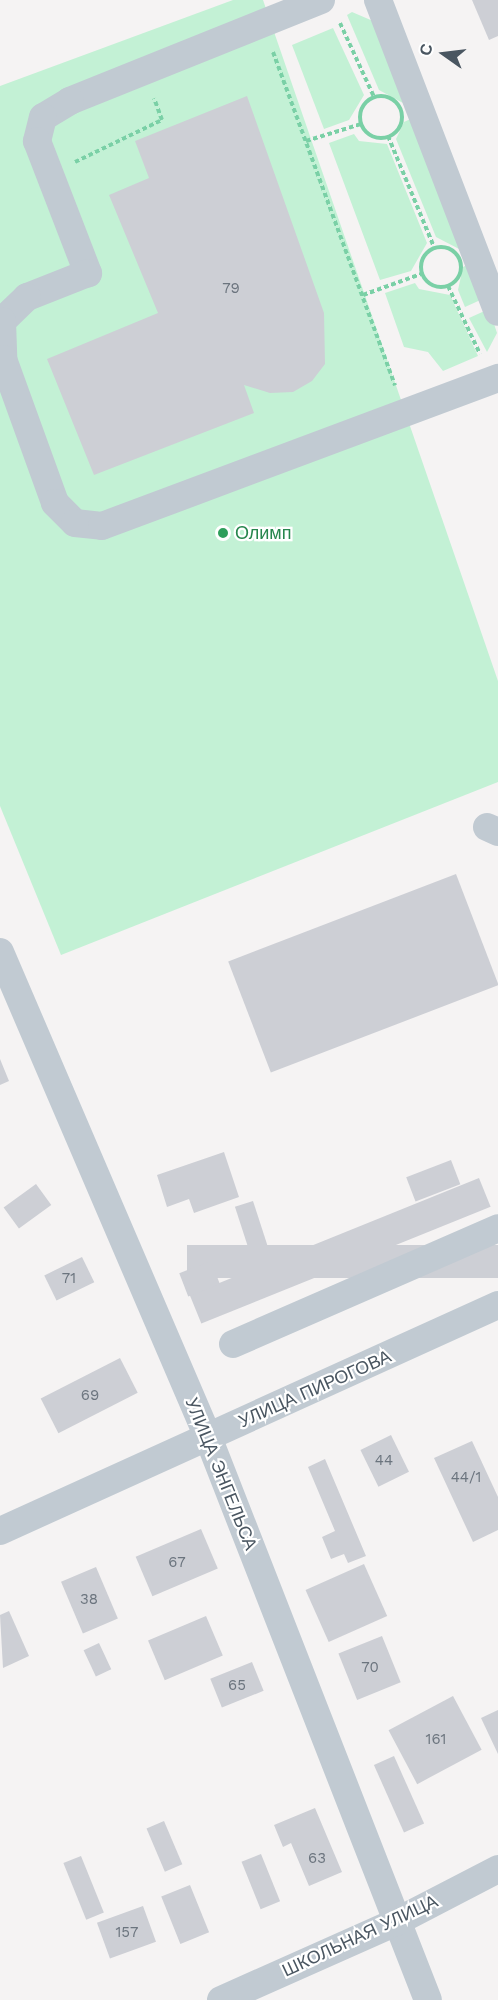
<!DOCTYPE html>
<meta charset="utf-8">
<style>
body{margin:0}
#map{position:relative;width:498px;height:2000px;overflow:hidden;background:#f5f3f3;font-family:"Work Sans",sans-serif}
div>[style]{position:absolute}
.green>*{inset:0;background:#c3f1d5}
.building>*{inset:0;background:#cdcfd5;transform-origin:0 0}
.path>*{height:4px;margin-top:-2px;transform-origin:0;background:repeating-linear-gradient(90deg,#7ad0a6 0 4.5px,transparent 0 7.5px)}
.path>.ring{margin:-2px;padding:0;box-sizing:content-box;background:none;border:4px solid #7ad0a6;border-radius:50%}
.minor>*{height:28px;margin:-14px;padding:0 14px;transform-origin:14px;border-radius:14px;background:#c1cad2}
.dots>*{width:16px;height:16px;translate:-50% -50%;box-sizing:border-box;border:3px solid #fff;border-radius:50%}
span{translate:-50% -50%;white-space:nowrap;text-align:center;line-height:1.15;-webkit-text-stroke:4.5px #fff;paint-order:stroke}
.number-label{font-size:15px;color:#6b747e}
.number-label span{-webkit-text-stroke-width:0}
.leisure-label{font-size:18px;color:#27864d}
.left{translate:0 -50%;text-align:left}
.street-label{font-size:18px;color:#4a5661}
.north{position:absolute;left:414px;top:24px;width:60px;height:60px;-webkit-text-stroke:4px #fff;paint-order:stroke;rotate:284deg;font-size:16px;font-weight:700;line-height:24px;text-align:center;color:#4a5661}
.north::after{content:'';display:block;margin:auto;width:21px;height:27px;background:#4a5661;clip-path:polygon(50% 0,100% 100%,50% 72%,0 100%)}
</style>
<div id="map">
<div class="green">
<div style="clip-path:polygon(233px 0,263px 0,498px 681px,498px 782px,61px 955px,0 806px,0 86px)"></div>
<div style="clip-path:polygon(352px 12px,373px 21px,403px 103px,379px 90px,347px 15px)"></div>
<div style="clip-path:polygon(333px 28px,364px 95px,349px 120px,324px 129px,292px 45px)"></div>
<div style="clip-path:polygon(415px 117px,463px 251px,436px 237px,396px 139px,404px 122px)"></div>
<div style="clip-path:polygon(354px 134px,359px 141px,387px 144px,427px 243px,411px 271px,380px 280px,329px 143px)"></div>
<div style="clip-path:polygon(473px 262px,487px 297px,465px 307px,458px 290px,463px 267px)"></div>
<div style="clip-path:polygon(415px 283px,419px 289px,450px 295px,478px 356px,443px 371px,428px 352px,404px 347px,385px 293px)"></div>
<div style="clip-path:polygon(489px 309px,497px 333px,487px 352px,469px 318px)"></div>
</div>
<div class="building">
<div style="clip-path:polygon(472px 0,498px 0,498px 36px,489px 40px)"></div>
<div style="clip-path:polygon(247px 96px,324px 313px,325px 364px,312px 381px,293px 392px,270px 393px,244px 385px,254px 413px,94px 475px,47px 359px,158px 313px,109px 195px,149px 178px,135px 141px)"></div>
<div style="left:456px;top:874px;width:119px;height:244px;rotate:69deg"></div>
<div style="clip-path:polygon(0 1059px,9px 1081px,0 1085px)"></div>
<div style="clip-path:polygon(224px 1152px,239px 1197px,194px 1213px,189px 1199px,167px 1207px,157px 1175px)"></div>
<div style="left:451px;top:1160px;width:26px;height:48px;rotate:69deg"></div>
<div style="left:479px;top:1178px;width:31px;height:312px;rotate:68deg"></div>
<div style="left:36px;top:1184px;width:26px;height:40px;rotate:54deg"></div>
<div style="left:253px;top:1201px;width:58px;height:19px;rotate:72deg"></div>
<div style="left:498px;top:1245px;width:33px;height:311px;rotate:90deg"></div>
<div style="left:82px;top:1257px;width:28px;height:42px;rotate:64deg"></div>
<div style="left:211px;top:1261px;width:25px;height:34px;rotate:69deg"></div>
<div style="left:120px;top:1358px;width:39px;height:89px;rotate:63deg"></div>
<div style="left:391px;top:1435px;width:41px;height:34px;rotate:64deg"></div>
<div style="clip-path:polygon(472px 1441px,498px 1497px,498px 1530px,473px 1542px,434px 1458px)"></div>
<div style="clip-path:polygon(325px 1459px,366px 1556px,348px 1563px,344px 1554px,331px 1559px,322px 1537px,335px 1531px,308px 1467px)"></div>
<div style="left:201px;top:1529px;width:43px;height:71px;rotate:67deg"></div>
<div style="left:364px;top:1564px;width:57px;height:64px;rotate:66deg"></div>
<div style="left:96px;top:1567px;width:56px;height:38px;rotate:67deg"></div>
<div style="clip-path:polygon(9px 1611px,29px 1656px,3px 1668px,0 1615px)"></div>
<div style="left:206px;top:1616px;width:43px;height:63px;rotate:67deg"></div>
<div style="left:382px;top:1636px;width:50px;height:47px;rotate:68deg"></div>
<div style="left:99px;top:1643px;width:29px;height:17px;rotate:65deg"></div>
<div style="left:252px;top:1662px;width:31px;height:45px;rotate:68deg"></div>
<div style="left:453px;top:1696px;width:61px;height:73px;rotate:62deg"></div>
<div style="clip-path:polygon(498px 1710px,498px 1754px,481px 1718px)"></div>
<div style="left:394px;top:1756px;width:74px;height:22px;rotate:66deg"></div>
<div style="clip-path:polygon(315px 1808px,342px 1872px,309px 1886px,291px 1843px,283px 1847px,274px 1825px)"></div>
<div style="left:164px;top:1821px;width:47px;height:19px;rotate:67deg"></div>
<div style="left:261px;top:1854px;width:51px;height:21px;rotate:68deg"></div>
<div style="left:81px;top:1856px;width:61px;height:19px;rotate:68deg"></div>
<div style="left:190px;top:1885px;width:51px;height:31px;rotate:68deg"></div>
<div style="left:143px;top:1906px;width:38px;height:49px;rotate:70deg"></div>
</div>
<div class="path">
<div style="left:340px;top:23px;width:81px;rotate:65.3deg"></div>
<div style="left:273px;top:52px;width:355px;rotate:69.9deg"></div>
<div class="ring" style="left:360px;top:96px;width:38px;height:38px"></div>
<div style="left:388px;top:136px;width:120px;rotate:67.5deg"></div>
<div style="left:306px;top:141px;width:58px;rotate:-17.2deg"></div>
<div style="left:75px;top:162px;width:97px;rotate:-25.8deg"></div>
<div style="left:162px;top:120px;width:23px;rotate:-110deg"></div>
<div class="ring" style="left:421px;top:247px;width:36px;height:36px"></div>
<div style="left:448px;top:286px;width:75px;rotate:64.8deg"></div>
<div style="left:363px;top:295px;width:62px;rotate:-19.9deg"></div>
</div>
<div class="minor">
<div style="left:321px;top:0;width:271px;rotate:158.1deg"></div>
<div style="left:70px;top:101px;width:31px;rotate:149deg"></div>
<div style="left:43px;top:117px;width:25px;rotate:104deg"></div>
<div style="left:37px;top:141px;width:142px;rotate:68.9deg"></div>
<div style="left:88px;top:273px;width:66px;rotate:158.5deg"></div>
<div style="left:27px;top:297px;width:35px;rotate:136deg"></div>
<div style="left:2px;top:321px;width:38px;rotate:88deg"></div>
<div style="left:3px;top:359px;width:153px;rotate:70.1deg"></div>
<div style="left:55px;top:503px;width:28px;rotate:45deg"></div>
<div style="left:75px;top:523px;width:27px;rotate:6deg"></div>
<div style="left:102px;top:526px;width:423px;rotate:-20.5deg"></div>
<div style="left:378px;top:0;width:334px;rotate:69deg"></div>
<div style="left:487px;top:827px;width:12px;rotate:24deg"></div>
<div style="left:0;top:952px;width:528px;rotate:66.79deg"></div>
<div style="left:208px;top:1437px;width:604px;rotate:68.66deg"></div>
<div style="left:233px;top:1344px;width:289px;rotate:-23.6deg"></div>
<div style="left:0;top:1531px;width:547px;rotate:-24.41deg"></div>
<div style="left:221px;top:2000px;width:189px;rotate:-24deg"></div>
<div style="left:394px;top:1923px;width:117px;rotate:-27.4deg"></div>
</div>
<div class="dots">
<div style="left:223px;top:533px;background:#2e9e5b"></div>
</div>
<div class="number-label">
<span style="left:231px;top:289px">79</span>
<span style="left:69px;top:1279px">71</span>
<span style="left:90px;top:1396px">69</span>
<span style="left:384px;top:1461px">44</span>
<span style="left:466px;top:1478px">44/1</span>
<span style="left:177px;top:1563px">67</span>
<span style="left:89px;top:1600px">38</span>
<span style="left:370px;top:1668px">70</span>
<span style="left:237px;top:1686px">65</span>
<span style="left:436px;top:1740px">161</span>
<span style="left:317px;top:1859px">63</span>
<span style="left:127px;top:1933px">157</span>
</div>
<div class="leisure-label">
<span class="left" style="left:235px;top:533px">Олимп</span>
</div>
<div class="street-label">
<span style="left:315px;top:1389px;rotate:-24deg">УЛИЦА ПИРОГОВА</span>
<span style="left:221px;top:1474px;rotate:68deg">УЛИЦА ЭНГЕЛЬСА</span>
<span style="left:360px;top:1936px;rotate:-25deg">ШКОЛЬНАЯ УЛИЦА</span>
</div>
<div class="north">С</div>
</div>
